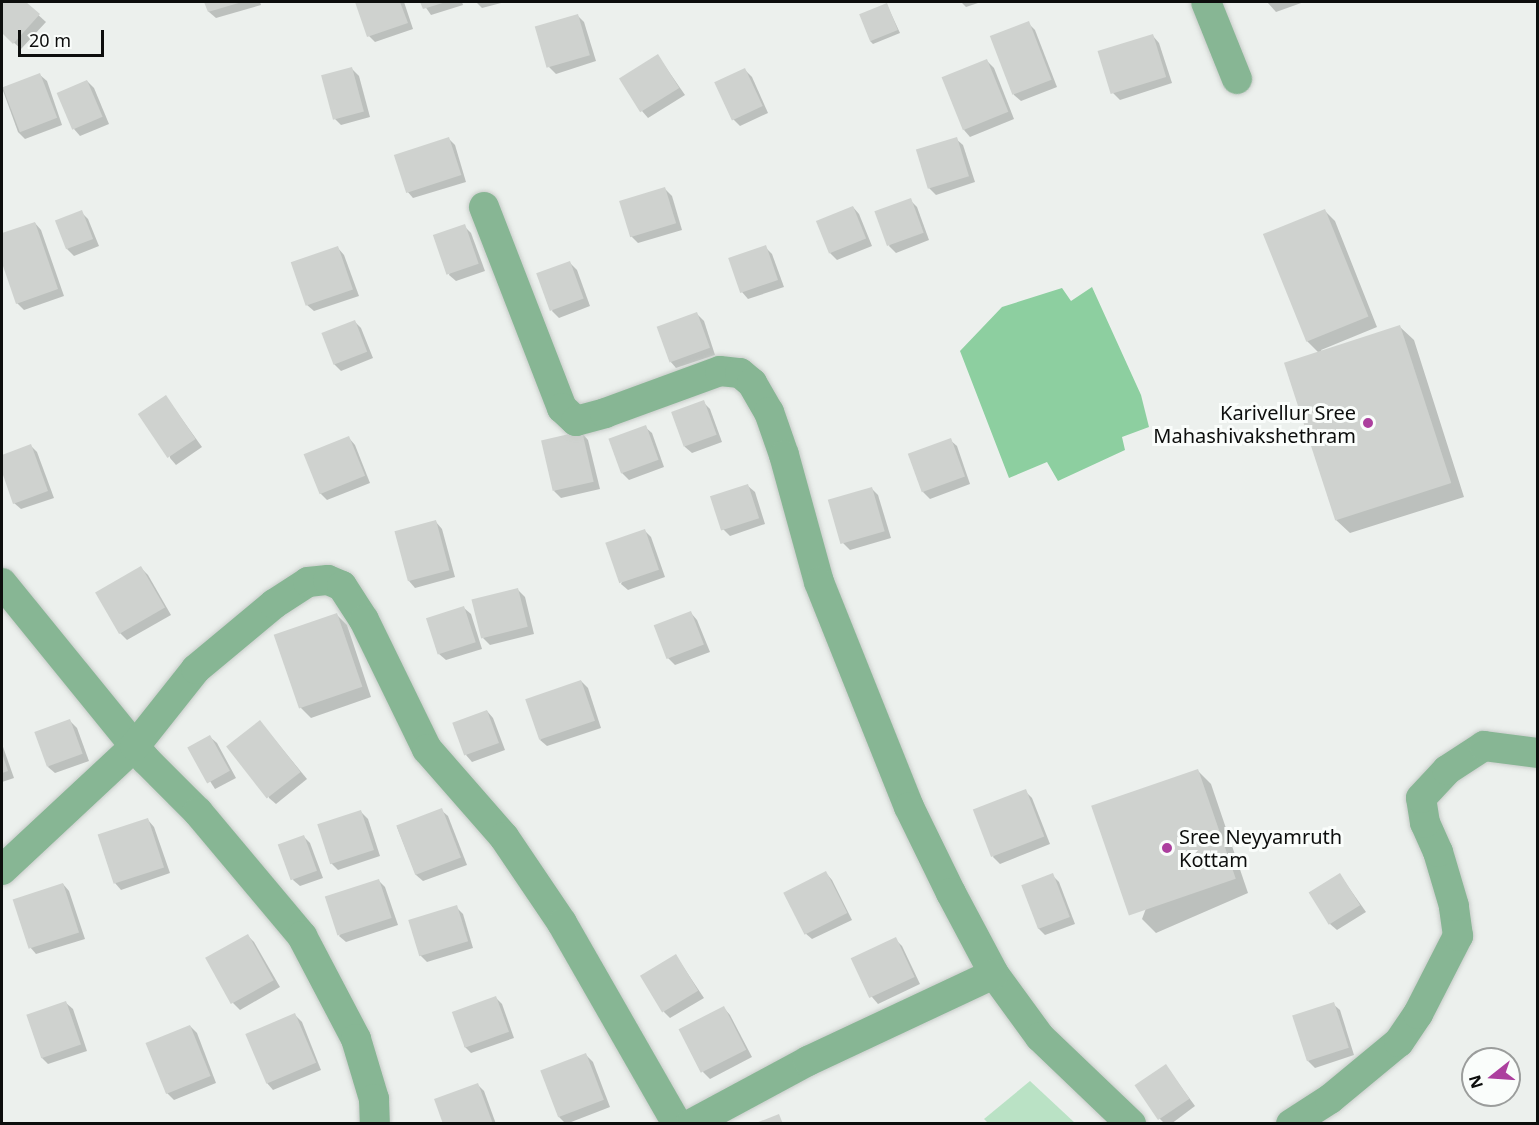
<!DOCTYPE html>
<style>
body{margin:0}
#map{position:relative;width:1539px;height:1125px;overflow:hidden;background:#ecf0ed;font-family:"Noto Sans",sans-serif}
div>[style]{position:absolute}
.green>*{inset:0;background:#bae2c5}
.water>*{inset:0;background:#8dcfa0}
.shadow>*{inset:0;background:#0003}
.building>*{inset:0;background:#cfd2cf;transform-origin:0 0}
.roads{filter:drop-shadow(0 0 2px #c8ccc9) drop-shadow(0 0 2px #c8ccc9)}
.minor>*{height:30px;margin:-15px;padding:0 15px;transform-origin:15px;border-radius:15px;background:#87b694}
.dots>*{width:16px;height:16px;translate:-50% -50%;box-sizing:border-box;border:3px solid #fafdfb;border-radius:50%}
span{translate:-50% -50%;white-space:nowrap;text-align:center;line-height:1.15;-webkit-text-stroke:6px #fafdfb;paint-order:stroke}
.poi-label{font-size:20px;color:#0d0e0d}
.right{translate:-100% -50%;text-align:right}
.left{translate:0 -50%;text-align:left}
.frame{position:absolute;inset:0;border:3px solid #0d0e0d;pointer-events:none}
.north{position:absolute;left:1461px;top:1047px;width:60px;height:60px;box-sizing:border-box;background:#fafdfb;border:2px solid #9b9d9c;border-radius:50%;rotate:253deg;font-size:16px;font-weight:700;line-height:24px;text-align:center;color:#0d0e0d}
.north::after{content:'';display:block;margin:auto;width:21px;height:27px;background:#ac3f9e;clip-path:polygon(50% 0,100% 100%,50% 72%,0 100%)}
.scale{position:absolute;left:18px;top:30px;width:86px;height:27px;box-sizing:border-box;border:3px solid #0d0e0d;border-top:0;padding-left:8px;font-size:18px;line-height:21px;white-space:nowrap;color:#0d0e0d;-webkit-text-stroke:4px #fafdfb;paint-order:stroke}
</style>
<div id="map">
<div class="green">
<div style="clip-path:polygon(1030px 1081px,1075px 1123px,988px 1123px,984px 1119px)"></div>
</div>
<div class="water">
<div style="clip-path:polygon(1092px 287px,1141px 395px,1149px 427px,1122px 437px,1125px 450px,1058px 481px,1047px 462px,1009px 478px,960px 351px,1002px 307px,1062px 288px,1071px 301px)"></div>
</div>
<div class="shadow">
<div style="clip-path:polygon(2px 2px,24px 2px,46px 22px,21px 49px,2px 32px)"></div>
<div style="clip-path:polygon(206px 2px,260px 2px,261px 5px,216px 18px,209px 12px)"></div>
<div style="clip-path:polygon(357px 2px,404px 2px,413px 29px,375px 42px,369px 36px)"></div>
<div style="clip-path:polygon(422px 2px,462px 2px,463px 5px,431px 15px)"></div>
<div style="clip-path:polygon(476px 2px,505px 2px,482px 8px)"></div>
<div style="clip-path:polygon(961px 2px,981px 2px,966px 7px)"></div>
<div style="clip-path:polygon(1267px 2px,1304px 2px,1276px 12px)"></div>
<div style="clip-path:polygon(887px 5px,900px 33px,873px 44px,870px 41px)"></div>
<div style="clip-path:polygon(577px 15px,584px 22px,596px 61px,556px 74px,549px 67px)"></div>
<div style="clip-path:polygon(1028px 23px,1035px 30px,1057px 87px,1021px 101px,1014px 95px,992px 38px)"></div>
<div style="clip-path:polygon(1153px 36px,1159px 43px,1172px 83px,1120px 100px,1113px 93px)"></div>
<div style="clip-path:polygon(658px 56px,685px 95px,648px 118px,642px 111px)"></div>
<div style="clip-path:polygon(987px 61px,994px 68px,1014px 119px,970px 137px,964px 130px)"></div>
<div style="clip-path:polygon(352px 69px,359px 76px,370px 117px,341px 125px,334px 118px)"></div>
<div style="clip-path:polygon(745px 70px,752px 77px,768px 113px,740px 126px,733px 119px)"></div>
<div style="clip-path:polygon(40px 75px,47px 81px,62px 125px,25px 139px,18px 132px,2px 88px)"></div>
<div style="clip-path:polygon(87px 81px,94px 88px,109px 124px,80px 136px,74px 129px)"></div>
<div style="clip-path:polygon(448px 138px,455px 145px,466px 182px,413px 198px,407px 191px)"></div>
<div style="clip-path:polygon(956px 139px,963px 145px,975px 182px,936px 195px,929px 188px)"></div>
<div style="clip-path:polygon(665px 189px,672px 196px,682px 230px,638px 243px,631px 236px)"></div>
<div style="clip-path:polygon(910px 200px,917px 207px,929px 240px,896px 253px,889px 246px)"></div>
<div style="clip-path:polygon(853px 207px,859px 214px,872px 246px,837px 260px,830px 253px)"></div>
<div style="clip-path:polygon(1324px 210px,1335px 221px,1377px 327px,1321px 350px,1322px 352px,1400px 327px,1414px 340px,1464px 497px,1350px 533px,1336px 520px,1319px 353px,1307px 341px)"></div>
<div style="clip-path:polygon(81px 212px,88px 219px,99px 246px,74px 256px,67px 249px)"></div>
<div style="clip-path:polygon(35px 223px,41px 230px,64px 296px,24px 310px,17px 303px,2px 259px,2px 235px)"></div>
<div style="clip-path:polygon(464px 226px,471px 233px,485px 271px,456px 281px,449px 275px)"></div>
<div style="clip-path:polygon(765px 247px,772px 254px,784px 287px,748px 299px,742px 292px)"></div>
<div style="clip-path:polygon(338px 248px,344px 255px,359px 296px,314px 311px,307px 305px)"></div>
<div style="clip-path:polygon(570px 263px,577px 270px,590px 306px,559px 318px,552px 311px)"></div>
<div style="clip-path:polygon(697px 314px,704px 321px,715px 355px,676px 368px,670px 361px)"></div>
<div style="clip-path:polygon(355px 322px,361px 328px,373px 358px,341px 371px,334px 364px)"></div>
<div style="clip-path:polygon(166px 397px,202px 447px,176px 465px,170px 458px)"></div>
<div style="clip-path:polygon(703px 402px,710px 409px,722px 442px,692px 453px,685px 447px,673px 414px)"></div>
<div style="clip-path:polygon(645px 427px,652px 433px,664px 467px,629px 480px,622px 473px)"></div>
<div style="clip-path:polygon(582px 433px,588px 440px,600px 489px,561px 498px,554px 491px)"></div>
<div style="clip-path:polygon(349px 438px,355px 445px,370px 483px,327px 500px,320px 493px)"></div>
<div style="clip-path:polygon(950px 440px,957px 446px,970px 484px,930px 499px,923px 492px)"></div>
<div style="clip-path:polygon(31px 446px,37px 452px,54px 498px,21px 509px,14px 503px,2px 467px,2px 456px)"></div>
<div style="clip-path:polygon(748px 486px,755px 492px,765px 524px,730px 536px,723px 529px)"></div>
<div style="clip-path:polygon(871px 488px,878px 495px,891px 538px,850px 550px,843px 543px)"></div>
<div style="clip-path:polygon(436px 522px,442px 529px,455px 577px,415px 588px,409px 581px)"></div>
<div style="clip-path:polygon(644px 530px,651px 537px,665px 577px,628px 590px,621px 584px)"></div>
<div style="clip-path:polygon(141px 568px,148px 575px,171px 615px,127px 640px,120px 633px)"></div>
<div style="clip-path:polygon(518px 590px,525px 597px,534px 634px,490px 645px,483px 638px)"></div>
<div style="clip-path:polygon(464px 608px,471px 614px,482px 649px,446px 660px,439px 654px)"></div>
<div style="clip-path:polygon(691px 613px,697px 620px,710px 652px,675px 665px,668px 658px)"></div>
<div style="clip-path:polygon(337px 615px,347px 625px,371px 697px,311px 718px,300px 707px)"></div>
<div style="clip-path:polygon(581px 681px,588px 688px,601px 728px,547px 746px,540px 740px)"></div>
<div style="clip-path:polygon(487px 711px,493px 718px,505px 750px,472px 762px,466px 755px)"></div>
<div style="clip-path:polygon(70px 721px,77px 728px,89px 761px,55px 773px,48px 767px)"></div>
<div style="clip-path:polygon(266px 729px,307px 779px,276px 804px,269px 798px)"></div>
<div style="clip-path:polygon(210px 737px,217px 743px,236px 778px,215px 789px,189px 748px)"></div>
<div style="clip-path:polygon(2px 744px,14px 778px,2px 782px)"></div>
<div style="clip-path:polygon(1198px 771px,1211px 784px,1248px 893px,1156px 933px,1142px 919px)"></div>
<div style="clip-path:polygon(1025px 791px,1032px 798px,1050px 844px,1000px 864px,993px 857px)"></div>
<div style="clip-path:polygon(441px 810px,448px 816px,467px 865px,423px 881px,416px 875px,397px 827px)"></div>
<div style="clip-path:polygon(361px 812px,368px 819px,380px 856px,338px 870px,331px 863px)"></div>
<div style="clip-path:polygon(148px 820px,154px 827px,170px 873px,121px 890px,115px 883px)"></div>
<div style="clip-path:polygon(303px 836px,310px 843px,323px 878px,300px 886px,293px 880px)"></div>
<div style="clip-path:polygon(826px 873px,832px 880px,852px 920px,812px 939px,805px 933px)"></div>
<div style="clip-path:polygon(1052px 875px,1059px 882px,1075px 924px,1045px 935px,1038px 928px)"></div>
<div style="clip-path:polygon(1340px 875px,1366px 912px,1337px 930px,1330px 924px)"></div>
<div style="clip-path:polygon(378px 880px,385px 887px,398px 925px,346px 942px,339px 936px)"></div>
<div style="clip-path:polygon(63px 884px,69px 891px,85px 939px,36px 954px,30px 947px)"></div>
<div style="clip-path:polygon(456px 907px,463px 914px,473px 948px,427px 962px,420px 955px)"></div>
<div style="clip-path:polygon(248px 936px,254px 942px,280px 987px,240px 1010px,233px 1003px)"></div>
<div style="clip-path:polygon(895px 939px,902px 946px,920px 984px,878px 1004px,872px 997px,853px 959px)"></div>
<div style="clip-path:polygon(676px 956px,704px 998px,670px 1018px,664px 1012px)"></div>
<div style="clip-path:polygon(496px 998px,502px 1004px,514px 1038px,471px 1053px,464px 1046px)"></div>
<div style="clip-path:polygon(66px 1003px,73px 1009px,87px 1051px,48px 1064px,41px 1057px)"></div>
<div style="clip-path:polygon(1333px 1004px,1340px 1010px,1354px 1055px,1315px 1068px,1308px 1061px)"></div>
<div style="clip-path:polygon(724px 1008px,730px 1015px,752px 1057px,710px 1079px,703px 1072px)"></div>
<div style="clip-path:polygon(295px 1015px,302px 1022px,321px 1070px,273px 1090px,267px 1083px)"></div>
<div style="clip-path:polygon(190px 1026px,197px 1033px,216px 1083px,174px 1100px,167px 1093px)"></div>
<div style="clip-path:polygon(586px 1055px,593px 1062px,610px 1107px,566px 1124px,559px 1117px)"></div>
<div style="clip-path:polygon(1166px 1066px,1195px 1106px,1171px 1124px,1165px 1124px,1160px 1119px,1137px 1086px)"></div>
<div style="clip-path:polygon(477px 1084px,484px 1091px,496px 1124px,444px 1124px)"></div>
</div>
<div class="building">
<div style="clip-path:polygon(2px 2px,26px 2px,40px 14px,13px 44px,2px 33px)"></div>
<div style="clip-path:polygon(204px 2px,242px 2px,208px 12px)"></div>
<div style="clip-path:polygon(355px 2px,400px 2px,408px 23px,367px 37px)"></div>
<div style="clip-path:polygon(420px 2px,446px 2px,423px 9px)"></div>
<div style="left:887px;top:3px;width:29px;height:30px;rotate:68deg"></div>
<div style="left:578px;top:14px;width:43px;height:45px;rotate:74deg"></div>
<div style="left:1029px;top:21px;width:63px;height:42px;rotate:69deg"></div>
<div style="left:1153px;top:34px;width:45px;height:58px;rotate:73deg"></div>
<div style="left:658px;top:54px;width:40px;height:46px;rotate:58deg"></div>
<div style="left:987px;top:59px;width:57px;height:49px;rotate:68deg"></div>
<div style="left:352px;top:67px;width:46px;height:32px;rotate:75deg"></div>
<div style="left:745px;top:68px;width:42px;height:34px;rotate:65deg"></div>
<div style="left:40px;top:73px;width:48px;height:40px;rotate:69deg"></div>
<div style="left:87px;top:80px;width:40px;height:33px;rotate:67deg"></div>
<div style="left:449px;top:137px;width:40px;height:58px;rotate:72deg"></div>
<div style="left:957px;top:137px;width:41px;height:43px;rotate:73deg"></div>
<div style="left:665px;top:187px;width:38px;height:48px;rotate:73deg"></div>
<div style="left:911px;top:198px;width:37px;height:39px;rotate:70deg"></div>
<div style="left:853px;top:206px;width:35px;height:40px;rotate:68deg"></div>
<div style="left:1325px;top:209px;width:116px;height:67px;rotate:68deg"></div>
<div style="left:82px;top:210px;width:31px;height:29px;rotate:69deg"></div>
<div style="clip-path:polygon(35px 222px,58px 289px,16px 304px,2px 263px,2px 233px)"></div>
<div style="left:465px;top:224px;width:42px;height:34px;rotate:71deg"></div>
<div style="left:766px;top:245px;width:37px;height:40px;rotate:71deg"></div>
<div style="left:338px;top:246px;width:46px;height:50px;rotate:71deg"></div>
<div style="left:570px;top:261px;width:40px;height:36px;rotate:70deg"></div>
<div style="left:697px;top:312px;width:38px;height:43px;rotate:70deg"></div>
<div style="left:355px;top:320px;width:34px;height:36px;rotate:69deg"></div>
<div style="left:1400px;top:325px;width:166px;height:122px;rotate:72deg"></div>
<div style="left:166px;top:395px;width:53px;height:34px;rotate:56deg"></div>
<div style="left:704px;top:400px;width:37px;height:35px;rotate:70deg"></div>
<div style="left:646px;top:425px;width:37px;height:40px;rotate:70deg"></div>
<div style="left:582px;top:431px;width:52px;height:42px;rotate:77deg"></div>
<div style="left:349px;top:436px;width:43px;height:49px;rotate:68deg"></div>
<div style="left:951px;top:438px;width:41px;height:46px;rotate:70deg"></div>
<div style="clip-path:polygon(31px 444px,48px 491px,13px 504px,2px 472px,2px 455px)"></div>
<div style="left:748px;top:484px;width:36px;height:40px;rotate:72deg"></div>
<div style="left:872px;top:487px;width:46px;height:46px;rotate:74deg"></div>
<div style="left:436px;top:520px;width:52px;height:43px;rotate:75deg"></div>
<div style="left:645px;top:529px;width:43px;height:42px;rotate:71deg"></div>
<div style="left:141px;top:566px;width:48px;height:53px;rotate:60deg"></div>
<div style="left:518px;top:588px;width:40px;height:48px;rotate:76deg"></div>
<div style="left:464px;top:606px;width:38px;height:40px;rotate:72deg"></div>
<div style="left:691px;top:611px;width:36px;height:40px;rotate:69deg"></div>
<div style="left:337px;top:613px;width:78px;height:67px;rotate:71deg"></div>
<div style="left:581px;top:680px;width:43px;height:59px;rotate:71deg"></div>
<div style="left:487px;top:710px;width:35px;height:37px;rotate:70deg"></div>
<div style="left:70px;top:719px;width:37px;height:38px;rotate:70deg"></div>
<div style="left:260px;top:720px;width:66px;height:43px;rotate:52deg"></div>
<div style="left:210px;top:735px;width:41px;height:26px;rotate:61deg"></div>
<div style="clip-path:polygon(2px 753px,8px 771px,2px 773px)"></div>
<div style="left:1198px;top:769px;width:116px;height:113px;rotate:71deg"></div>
<div style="left:1026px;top:789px;width:51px;height:57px;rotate:69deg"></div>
<div style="left:442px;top:808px;width:53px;height:49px;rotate:69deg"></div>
<div style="left:361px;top:810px;width:42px;height:46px;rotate:72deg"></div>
<div style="left:148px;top:818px;width:52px;height:53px;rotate:72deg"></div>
<div style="left:304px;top:835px;width:38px;height:28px;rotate:70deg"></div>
<div style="left:826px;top:871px;width:47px;height:48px;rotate:63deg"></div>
<div style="left:1053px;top:873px;width:47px;height:34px;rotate:69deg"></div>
<div style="left:1340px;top:873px;width:38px;height:37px;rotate:58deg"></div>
<div style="left:379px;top:879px;width:41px;height:57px;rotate:72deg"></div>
<div style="left:63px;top:883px;width:52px;height:53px;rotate:72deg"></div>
<div style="left:457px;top:905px;width:38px;height:51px;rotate:73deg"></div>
<div style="left:248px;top:934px;width:53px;height:49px;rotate:61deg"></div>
<div style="left:896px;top:937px;width:44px;height:50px;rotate:65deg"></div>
<div style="left:676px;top:954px;width:43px;height:42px;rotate:59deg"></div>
<div style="left:496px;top:996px;width:38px;height:47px;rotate:70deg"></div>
<div style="left:66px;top:1001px;width:46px;height:42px;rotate:71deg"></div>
<div style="left:1334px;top:1002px;width:48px;height:44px;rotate:72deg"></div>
<div style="left:724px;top:1006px;width:49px;height:51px;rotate:63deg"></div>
<div style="left:295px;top:1013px;width:54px;height:54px;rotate:67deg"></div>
<div style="left:190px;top:1025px;width:55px;height:48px;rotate:68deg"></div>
<div style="left:586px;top:1053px;width:50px;height:49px;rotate:69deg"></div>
<div style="left:1166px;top:1064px;width:42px;height:38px;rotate:56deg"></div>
<div style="clip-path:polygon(478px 1083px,493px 1124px,443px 1124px,434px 1099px)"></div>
<div style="clip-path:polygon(779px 1114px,783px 1124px,756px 1124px,756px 1123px)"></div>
</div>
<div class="roads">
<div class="minor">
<div style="left:1206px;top:2px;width:83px;rotate:68.1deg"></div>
<div style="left:484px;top:207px;width:216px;rotate:68.8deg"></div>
<div style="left:562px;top:408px;width:19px;rotate:43deg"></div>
<div style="left:576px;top:421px;width:30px;rotate:-15deg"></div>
<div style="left:605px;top:413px;width:122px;rotate:-20.1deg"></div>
<div style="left:720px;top:371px;width:20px;rotate:6deg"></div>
<div style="left:740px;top:373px;width:16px;rotate:40deg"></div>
<div style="left:752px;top:383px;width:34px;rotate:60deg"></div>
<div style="left:769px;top:412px;width:46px;rotate:70.8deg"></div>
<div style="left:784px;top:455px;width:132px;rotate:74.6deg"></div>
<div style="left:819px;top:582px;width:242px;rotate:68.2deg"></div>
<div style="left:909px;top:807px;width:96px;rotate:64deg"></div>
<div style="left:951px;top:893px;width:92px;rotate:62deg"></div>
<div style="left:994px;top:974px;width:78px;rotate:53.9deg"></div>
<div style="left:1040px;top:1037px;width:126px;rotate:43.7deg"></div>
<div style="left:2px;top:583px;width:228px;rotate:50.9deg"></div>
<div style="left:146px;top:760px;width:74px;rotate:45deg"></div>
<div style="left:198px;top:812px;width:162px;rotate:50deg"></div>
<div style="left:302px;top:936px;width:116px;rotate:62.3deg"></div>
<div style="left:356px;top:1039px;width:63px;rotate:73.3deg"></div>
<div style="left:374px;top:1099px;width:25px;rotate:88deg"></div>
<div style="left:2px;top:870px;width:182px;rotate:-43deg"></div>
<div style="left:135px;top:746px;width:98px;rotate:-51.6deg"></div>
<div style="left:196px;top:669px;width:102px;rotate:-39.8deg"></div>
<div style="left:274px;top:604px;width:40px;rotate:-32.9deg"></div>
<div style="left:308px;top:582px;width:20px;rotate:-6deg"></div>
<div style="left:328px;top:580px;width:15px;rotate:23deg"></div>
<div style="left:342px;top:586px;width:40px;rotate:57.1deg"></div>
<div style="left:364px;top:620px;width:144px;rotate:64deg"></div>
<div style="left:427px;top:749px;width:117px;rotate:48.8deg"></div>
<div style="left:504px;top:837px;width:104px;rotate:56deg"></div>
<div style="left:562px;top:923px;width:232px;rotate:60.2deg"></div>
<div style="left:691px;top:1124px;width:133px;rotate:-28.3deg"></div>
<div style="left:808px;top:1061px;width:205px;rotate:-25.1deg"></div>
<div style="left:1291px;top:1124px;width:46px;rotate:-32.7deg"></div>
<div style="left:1330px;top:1099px;width:89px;rotate:-39.6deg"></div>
<div style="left:1399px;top:1042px;width:34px;rotate:-56deg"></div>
<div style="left:1418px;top:1014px;width:88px;rotate:-62.9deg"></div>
<div style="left:1458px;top:936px;width:30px;rotate:-98deg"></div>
<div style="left:1454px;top:906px;width:56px;rotate:-106.5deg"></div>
<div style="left:1438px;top:852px;width:32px;rotate:-114deg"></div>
<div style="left:1425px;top:823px;width:25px;rotate:-99deg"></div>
<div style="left:1421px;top:798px;width:38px;rotate:-47deg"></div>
<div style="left:1447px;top:770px;width:44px;rotate:-33deg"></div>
<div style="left:1484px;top:746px;width:54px;rotate:7.4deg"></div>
</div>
</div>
<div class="dots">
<div style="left:1368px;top:423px;background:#ac3f9e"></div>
<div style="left:1167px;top:848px;background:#ac3f9e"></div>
</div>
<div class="poi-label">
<span class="right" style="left:1356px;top:424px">Karivellur Sree<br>Mahashivakshethram</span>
<span class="left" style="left:1179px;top:848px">Sree Neyyamruth<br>Kottam</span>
</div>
<div class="frame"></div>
<div class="north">N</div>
<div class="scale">20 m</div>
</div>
